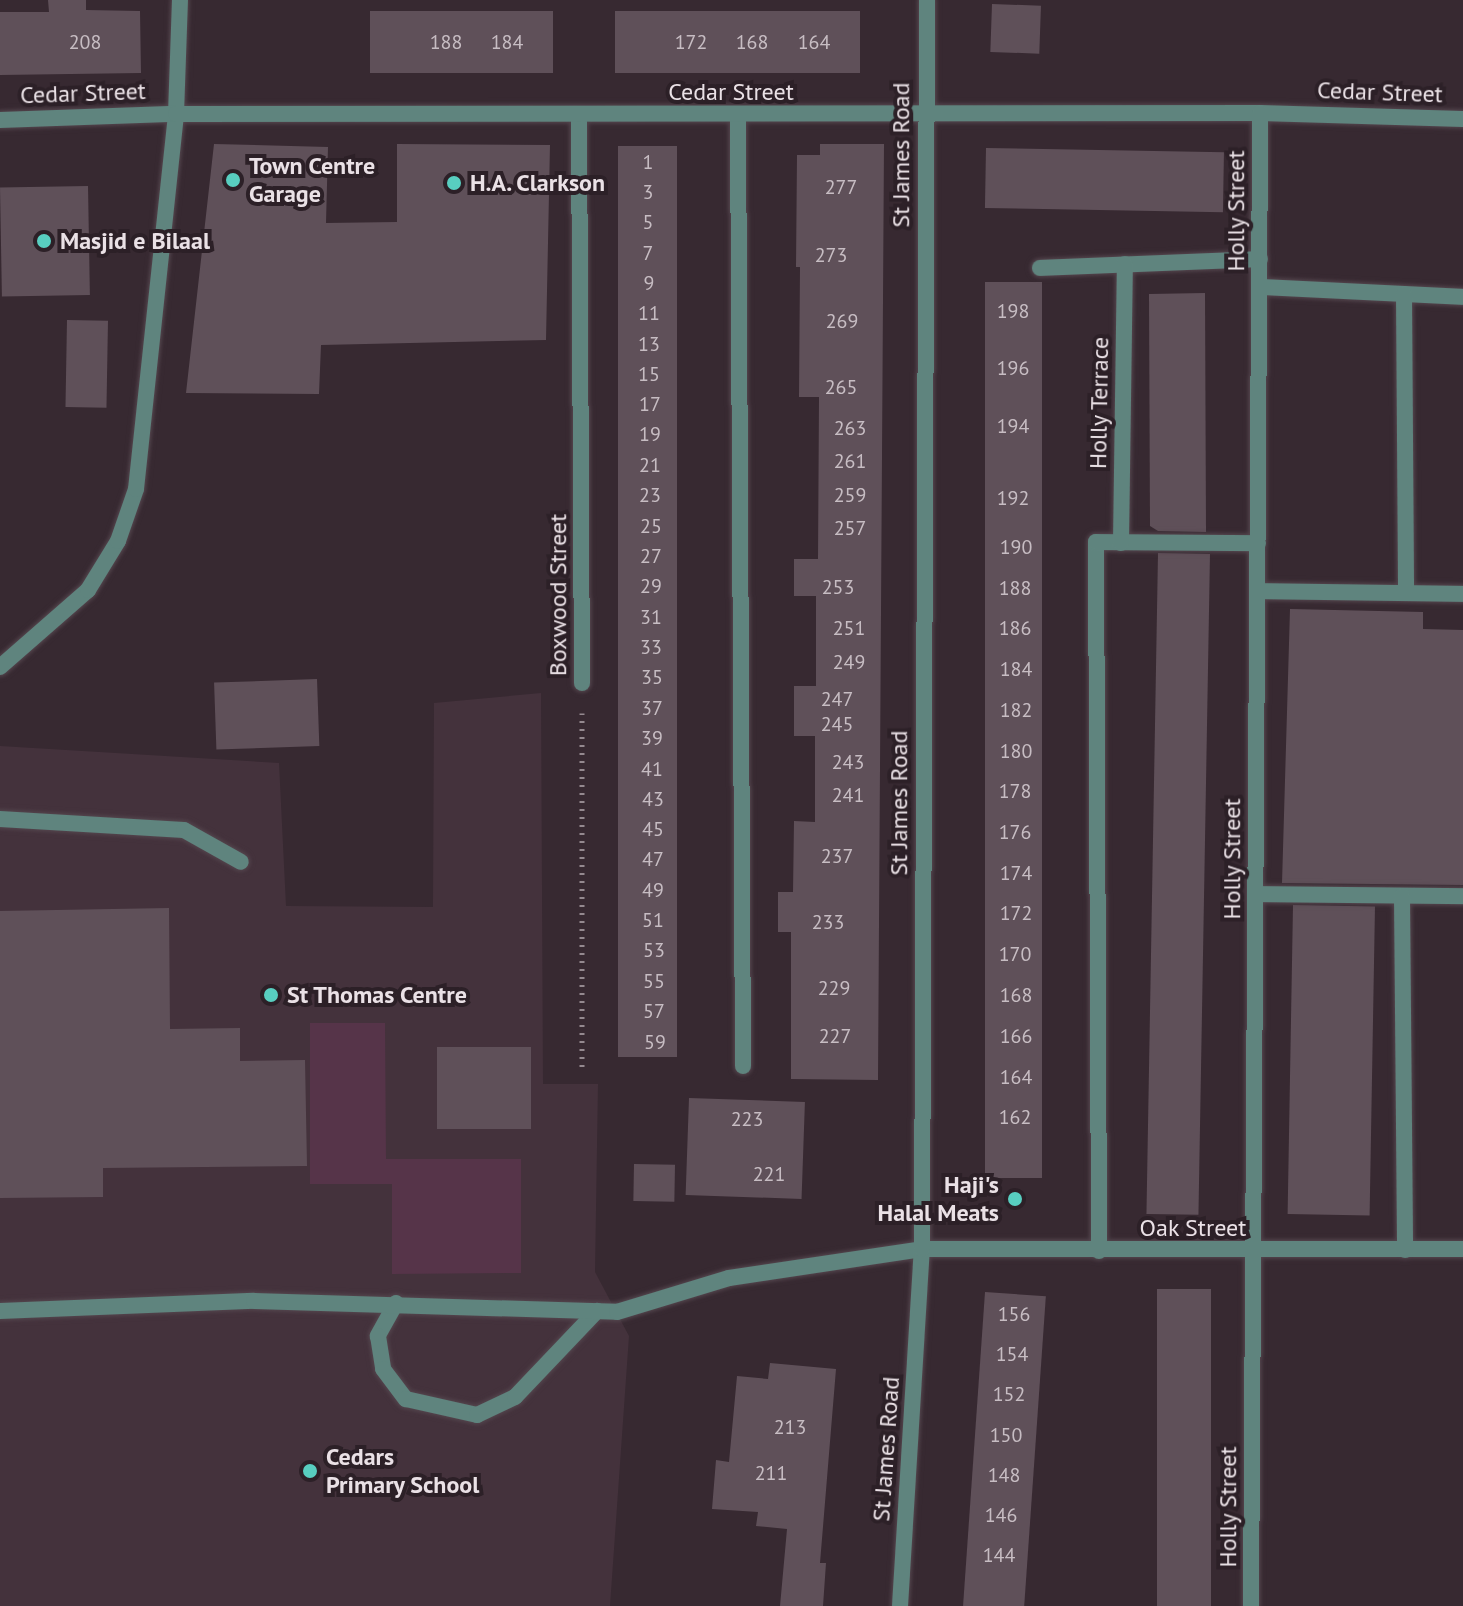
<!DOCTYPE html>
<style>
body{margin:0}
#map{position:relative;width:1463px;height:1606px;overflow:hidden;background:#372931;font-family:"PT Sans",sans-serif}
div>[style]{position:absolute}
.built>*{inset:0;background:#44323c}
.green>*{inset:0;background:#563449}
.building>*{inset:0;background:#5f5059;transform-origin:0 0}
.path>*{height:5px;margin-top:-2.5px;transform-origin:0;background:repeating-linear-gradient(90deg,#94898f 0 2px,transparent 0 8px)}
.roads{filter:drop-shadow(0 0 2px #54464e) drop-shadow(0 0 2px #54464e)}
.service>*{height:16px;margin:-8px;padding:0 8px;transform-origin:8px;border-radius:8px;background:#5f847e}
.minor>*{height:16px;margin:-8px;padding:0 8px;transform-origin:8px;border-radius:8px;background:#5f847e}
.dots>*{width:22px;height:22px;translate:-50% -50%;box-sizing:border-box;border:4px solid #2c2027;border-radius:50%}
span{translate:-50% -50%;white-space:nowrap;text-align:center;line-height:1.15;-webkit-text-stroke:8px #2c2027;paint-order:stroke}
.number-label{font-size:20px;color:#c7bdc3}
.number-label span{-webkit-text-stroke-width:0}
.street-label{font-size:24px;color:#eae1e6}
.poi-label{font-size:24px;color:#eae1e6;font-weight:700}
.left{translate:0 -50%;text-align:left}
.right{translate:-100% -50%;text-align:right}
</style>
<div id="map">
<div class="built">
<div style="clip-path:polygon(541px 693px,543px 1084px,598px 1084px,595px 1272px,629px 1336px,610px 1606px,0 1606px,0 746px,279px 763px,286px 906px,433px 907px,434px 703px)"></div>
</div>
<div class="green">
<div style="clip-path:polygon(310px 1023px,385px 1023px,386px 1159px,521px 1159px,521px 1273px,392px 1274px,392px 1184px,310px 1184px)"></div>
</div>
<div class="building">
<div style="clip-path:polygon(48px 0,86px 0,86px 10px,140px 11px,141px 73px,0 75px,0 12px,49px 12px)"></div>
<div style="left:992px;top:4px;width:49px;height:48px;rotate:2deg"></div>
<div style="left:370px;top:11px;width:183px;height:62px"></div>
<div style="left:615px;top:11px;width:245px;height:62px"></div>
<div style="clip-path:polygon(214px 144px,328px 147px,326px 223px,397px 222px,397px 144px,550px 145px,546px 340px,321px 345px,319px 394px,186px 393px)"></div>
<div style="clip-path:polygon(820px 144px,884px 144px,878px 1080px,791px 1079px,791px 932px,778px 932px,778px 892px,793px 892px,794px 821px,815px 822px,815px 736px,794px 736px,794px 686px,816px 686px,816px 596px,794px 596px,794px 559px,818px 559px,819px 397px,799px 397px,800px 267px,796px 267px,797px 155px,820px 155px)"></div>
<div style="left:677px;top:146px;width:911px;height:59px;rotate:90deg"></div>
<div style="left:986px;top:148px;width:238px;height:60px;rotate:1deg"></div>
<div style="left:88px;top:186px;width:109px;height:88px;rotate:89deg"></div>
<div style="left:985px;top:282px;width:57px;height:896px"></div>
<div style="clip-path:polygon(1205px 293px,1206px 532px,1158px 531px,1150px 526px,1149px 294px)"></div>
<div style="left:67px;top:320px;width:41px;height:87px;rotate:1deg"></div>
<div style="left:1158px;top:553px;width:52px;height:661px;rotate:1deg"></div>
<div style="clip-path:polygon(1290px 609px,1423px 612px,1423px 629px,1463px 630px,1463px 885px,1282px 883px)"></div>
<div style="left:317px;top:679px;width:67px;height:103px;rotate:88deg"></div>
<div style="left:1293px;top:905px;width:82px;height:309px;rotate:1deg"></div>
<div style="clip-path:polygon(169px 908px,170px 1029px,240px 1028px,240px 1061px,305px 1060px,307px 1166px,103px 1168px,103px 1197px,0 1198px,0 911px)"></div>
<div style="left:437px;top:1047px;width:94px;height:82px"></div>
<div style="left:689px;top:1098px;width:116px;height:97px;rotate:2deg"></div>
<div style="left:634px;top:1164px;width:41px;height:37px;rotate:1deg"></div>
<div style="left:1157px;top:1289px;width:54px;height:317px"></div>
<div style="left:985px;top:1292px;width:61px;height:315px;rotate:4deg"></div>
<div style="clip-path:polygon(770px 1363px,836px 1369px,820px 1563px,826px 1563px,823px 1606px,780px 1606px,787px 1529px,756px 1526px,758px 1512px,712px 1509px,716px 1460px,729px 1462px,737px 1376px,768px 1379px)"></div>
</div>
<div class="path">
<div style="left:582px;top:713px;width:359px;rotate:90deg"></div>
</div>
<div class="roads">
<div class="service">
<div style="left:738px;top:116px;width:950px;rotate:89.7deg"></div>
<div style="left:1260px;top:287px;width:203px;rotate:2.8deg"></div>
<div style="left:1404px;top:294px;width:299px;rotate:89.6deg"></div>
<div style="left:1258px;top:591px;width:205px;rotate:0.8deg"></div>
<div style="left:0;top:667px;width:117px;rotate:-41.2deg"></div>
<div style="left:88px;top:590px;width:57px;rotate:-58.5deg"></div>
<div style="left:118px;top:541px;width:55px;rotate:-70.9deg"></div>
<div style="left:136px;top:489px;width:377px;rotate:-83.9deg"></div>
<div style="left:0;top:819px;width:184px;rotate:3.4deg"></div>
<div style="left:184px;top:830px;width:65px;rotate:29.3deg"></div>
<div style="left:1256px;top:894px;width:207px;rotate:0.6deg"></div>
<div style="left:1402px;top:896px;width:354px;rotate:89.5deg"></div>
<div style="left:1099px;top:1251px;width:709px;rotate:-90.24deg"></div>
<div style="left:1096px;top:542px;width:162px;rotate:0.4deg"></div>
<div style="left:396px;top:1303px;width:38px;rotate:119deg"></div>
<div style="left:378px;top:1336px;width:33px;rotate:81deg"></div>
<div style="left:383px;top:1369px;width:38px;rotate:53deg"></div>
<div style="left:406px;top:1399px;width:73px;rotate:12.7deg"></div>
<div style="left:477px;top:1415px;width:42px;rotate:-25.3deg"></div>
<div style="left:515px;top:1397px;width:119px;rotate:-46.4deg"></div>
<div style="left:0;top:1311px;width:254px;rotate:-2.3deg"></div>
<div style="left:254px;top:1301px;width:363px;rotate:1.7deg"></div>
<div style="left:617px;top:1312px;width:117px;rotate:-16.9deg"></div>
<div style="left:729px;top:1278px;width:195px;rotate:-8.5deg"></div>
</div>
<div class="minor">
<div style="left:176px;top:114px;width:114px;rotate:-88deg"></div>
<div style="left:579px;top:117px;width:566px;rotate:89.7deg"></div>
<div style="left:0;top:120px;width:176px;rotate:-2deg"></div>
<div style="left:176px;top:114px;width:1084px;rotate:-0.05deg"></div>
<div style="left:1260px;top:113px;width:203px;rotate:1.7deg"></div>
<div style="left:1040px;top:268px;width:220px;rotate:-2.3deg"></div>
<div style="left:1121px;top:543px;width:279px;rotate:-89.2deg"></div>
<div style="left:922px;top:1249px;width:541px"></div>
<div style="left:900px;top:1606px;width:358px;rotate:-86.5deg"></div>
<div style="left:922px;top:1249px;width:1249px;rotate:-89.77deg"></div>
<div style="left:1251px;top:1606px;width:1493px;rotate:-89.65deg"></div>
</div>
</div>
<div class="dots">
<div style="left:233px;top:180px;background:#58cec0"></div>
<div style="left:454px;top:183px;background:#58cec0"></div>
<div style="left:44px;top:241px;background:#58cec0"></div>
<div style="left:271px;top:995px;background:#58cec0"></div>
<div style="left:1015px;top:1199px;background:#58cec0"></div>
<div style="left:310px;top:1471px;background:#58cec0"></div>
</div>
<div class="number-label">
<span style="left:85px;top:42px">208</span>
<span style="left:446px;top:42px">188</span>
<span style="left:507px;top:42px">184</span>
<span style="left:691px;top:42px">172</span>
<span style="left:752px;top:42px">168</span>
<span style="left:814px;top:42px">164</span>
<span style="left:648px;top:162px">1</span>
<span style="left:841px;top:187px">277</span>
<span style="left:648px;top:192px">3</span>
<span style="left:648px;top:222px">5</span>
<span style="left:648px;top:253px">7</span>
<span style="left:831px;top:255px">273</span>
<span style="left:649px;top:283px">9</span>
<span style="left:1013px;top:311px">198</span>
<span style="left:649px;top:313px">11</span>
<span style="left:842px;top:321px">269</span>
<span style="left:649px;top:344px">13</span>
<span style="left:1013px;top:368px">196</span>
<span style="left:649px;top:374px">15</span>
<span style="left:841px;top:387px">265</span>
<span style="left:650px;top:404px">17</span>
<span style="left:1013px;top:426px">194</span>
<span style="left:850px;top:428px">263</span>
<span style="left:650px;top:434px">19</span>
<span style="left:850px;top:461px">261</span>
<span style="left:650px;top:465px">21</span>
<span style="left:650px;top:495px">23</span>
<span style="left:850px;top:495px">259</span>
<span style="left:1013px;top:498px">192</span>
<span style="left:651px;top:526px">25</span>
<span style="left:850px;top:528px">257</span>
<span style="left:1016px;top:547px">190</span>
<span style="left:651px;top:556px">27</span>
<span style="left:651px;top:586px">29</span>
<span style="left:838px;top:587px">253</span>
<span style="left:1015px;top:588px">188</span>
<span style="left:651px;top:617px">31</span>
<span style="left:849px;top:628px">251</span>
<span style="left:1015px;top:628px">186</span>
<span style="left:651px;top:647px">33</span>
<span style="left:849px;top:662px">249</span>
<span style="left:1016px;top:669px">184</span>
<span style="left:652px;top:677px">35</span>
<span style="left:837px;top:699px">247</span>
<span style="left:652px;top:708px">37</span>
<span style="left:1016px;top:710px">182</span>
<span style="left:837px;top:724px">245</span>
<span style="left:652px;top:738px">39</span>
<span style="left:1016px;top:751px">180</span>
<span style="left:848px;top:762px">243</span>
<span style="left:652px;top:769px">41</span>
<span style="left:1015px;top:791px">178</span>
<span style="left:848px;top:795px">241</span>
<span style="left:653px;top:799px">43</span>
<span style="left:653px;top:829px">45</span>
<span style="left:1015px;top:832px">176</span>
<span style="left:837px;top:856px">237</span>
<span style="left:653px;top:859px">47</span>
<span style="left:1016px;top:873px">174</span>
<span style="left:653px;top:890px">49</span>
<span style="left:1016px;top:913px">172</span>
<span style="left:653px;top:920px">51</span>
<span style="left:828px;top:922px">233</span>
<span style="left:654px;top:950px">53</span>
<span style="left:1015px;top:954px">170</span>
<span style="left:654px;top:981px">55</span>
<span style="left:834px;top:988px">229</span>
<span style="left:1016px;top:995px">168</span>
<span style="left:654px;top:1011px">57</span>
<span style="left:835px;top:1036px">227</span>
<span style="left:1016px;top:1036px">166</span>
<span style="left:655px;top:1042px">59</span>
<span style="left:1016px;top:1077px">164</span>
<span style="left:1015px;top:1117px">162</span>
<span style="left:747px;top:1119px">223</span>
<span style="left:769px;top:1174px">221</span>
<span style="left:1014px;top:1314px">156</span>
<span style="left:1012px;top:1354px">154</span>
<span style="left:1009px;top:1394px">152</span>
<span style="left:790px;top:1427px">213</span>
<span style="left:1006px;top:1435px">150</span>
<span style="left:771px;top:1473px">211</span>
<span style="left:1004px;top:1475px">148</span>
<span style="left:1001px;top:1515px">146</span>
<span style="left:999px;top:1555px">144</span>
</div>
<div class="street-label">
<span style="left:731px;top:92px">Cedar Street</span>
<span style="left:1380px;top:92px;rotate:2deg">Cedar Street</span>
<span style="left:83px;top:93px;rotate:-2deg">Cedar Street</span>
<span style="left:901px;top:155px;rotate:-90deg">St James Road</span>
<span style="left:1236px;top:211px;rotate:-90deg">Holly Street</span>
<span style="left:1099px;top:403px;rotate:-89deg">Holly Terrace</span>
<span style="left:558px;top:595px;rotate:-90deg">Boxwood Street</span>
<span style="left:899px;top:803px;rotate:-90deg">St James Road</span>
<span style="left:1232px;top:859px;rotate:-90deg">Holly Street</span>
<span style="left:1193px;top:1228px">Oak Street</span>
<span style="left:886px;top:1449px;rotate:-86deg">St James Road</span>
<span style="left:1228px;top:1507px;rotate:-90deg">Holly Street</span>
</div>
<div class="poi-label">
<span class="left" style="left:249px;top:180px">Town Centre<br>Garage</span>
<span class="left" style="left:470px;top:183px">H.A. Clarkson</span>
<span class="left" style="left:60px;top:241px">Masjid e Bilaal</span>
<span class="left" style="left:287px;top:995px">St Thomas Centre</span>
<span class="right" style="left:999px;top:1199px">Haji's<br>Halal Meats</span>
<span class="left" style="left:326px;top:1471px">Cedars<br>Primary School</span>
</div>
</div>
